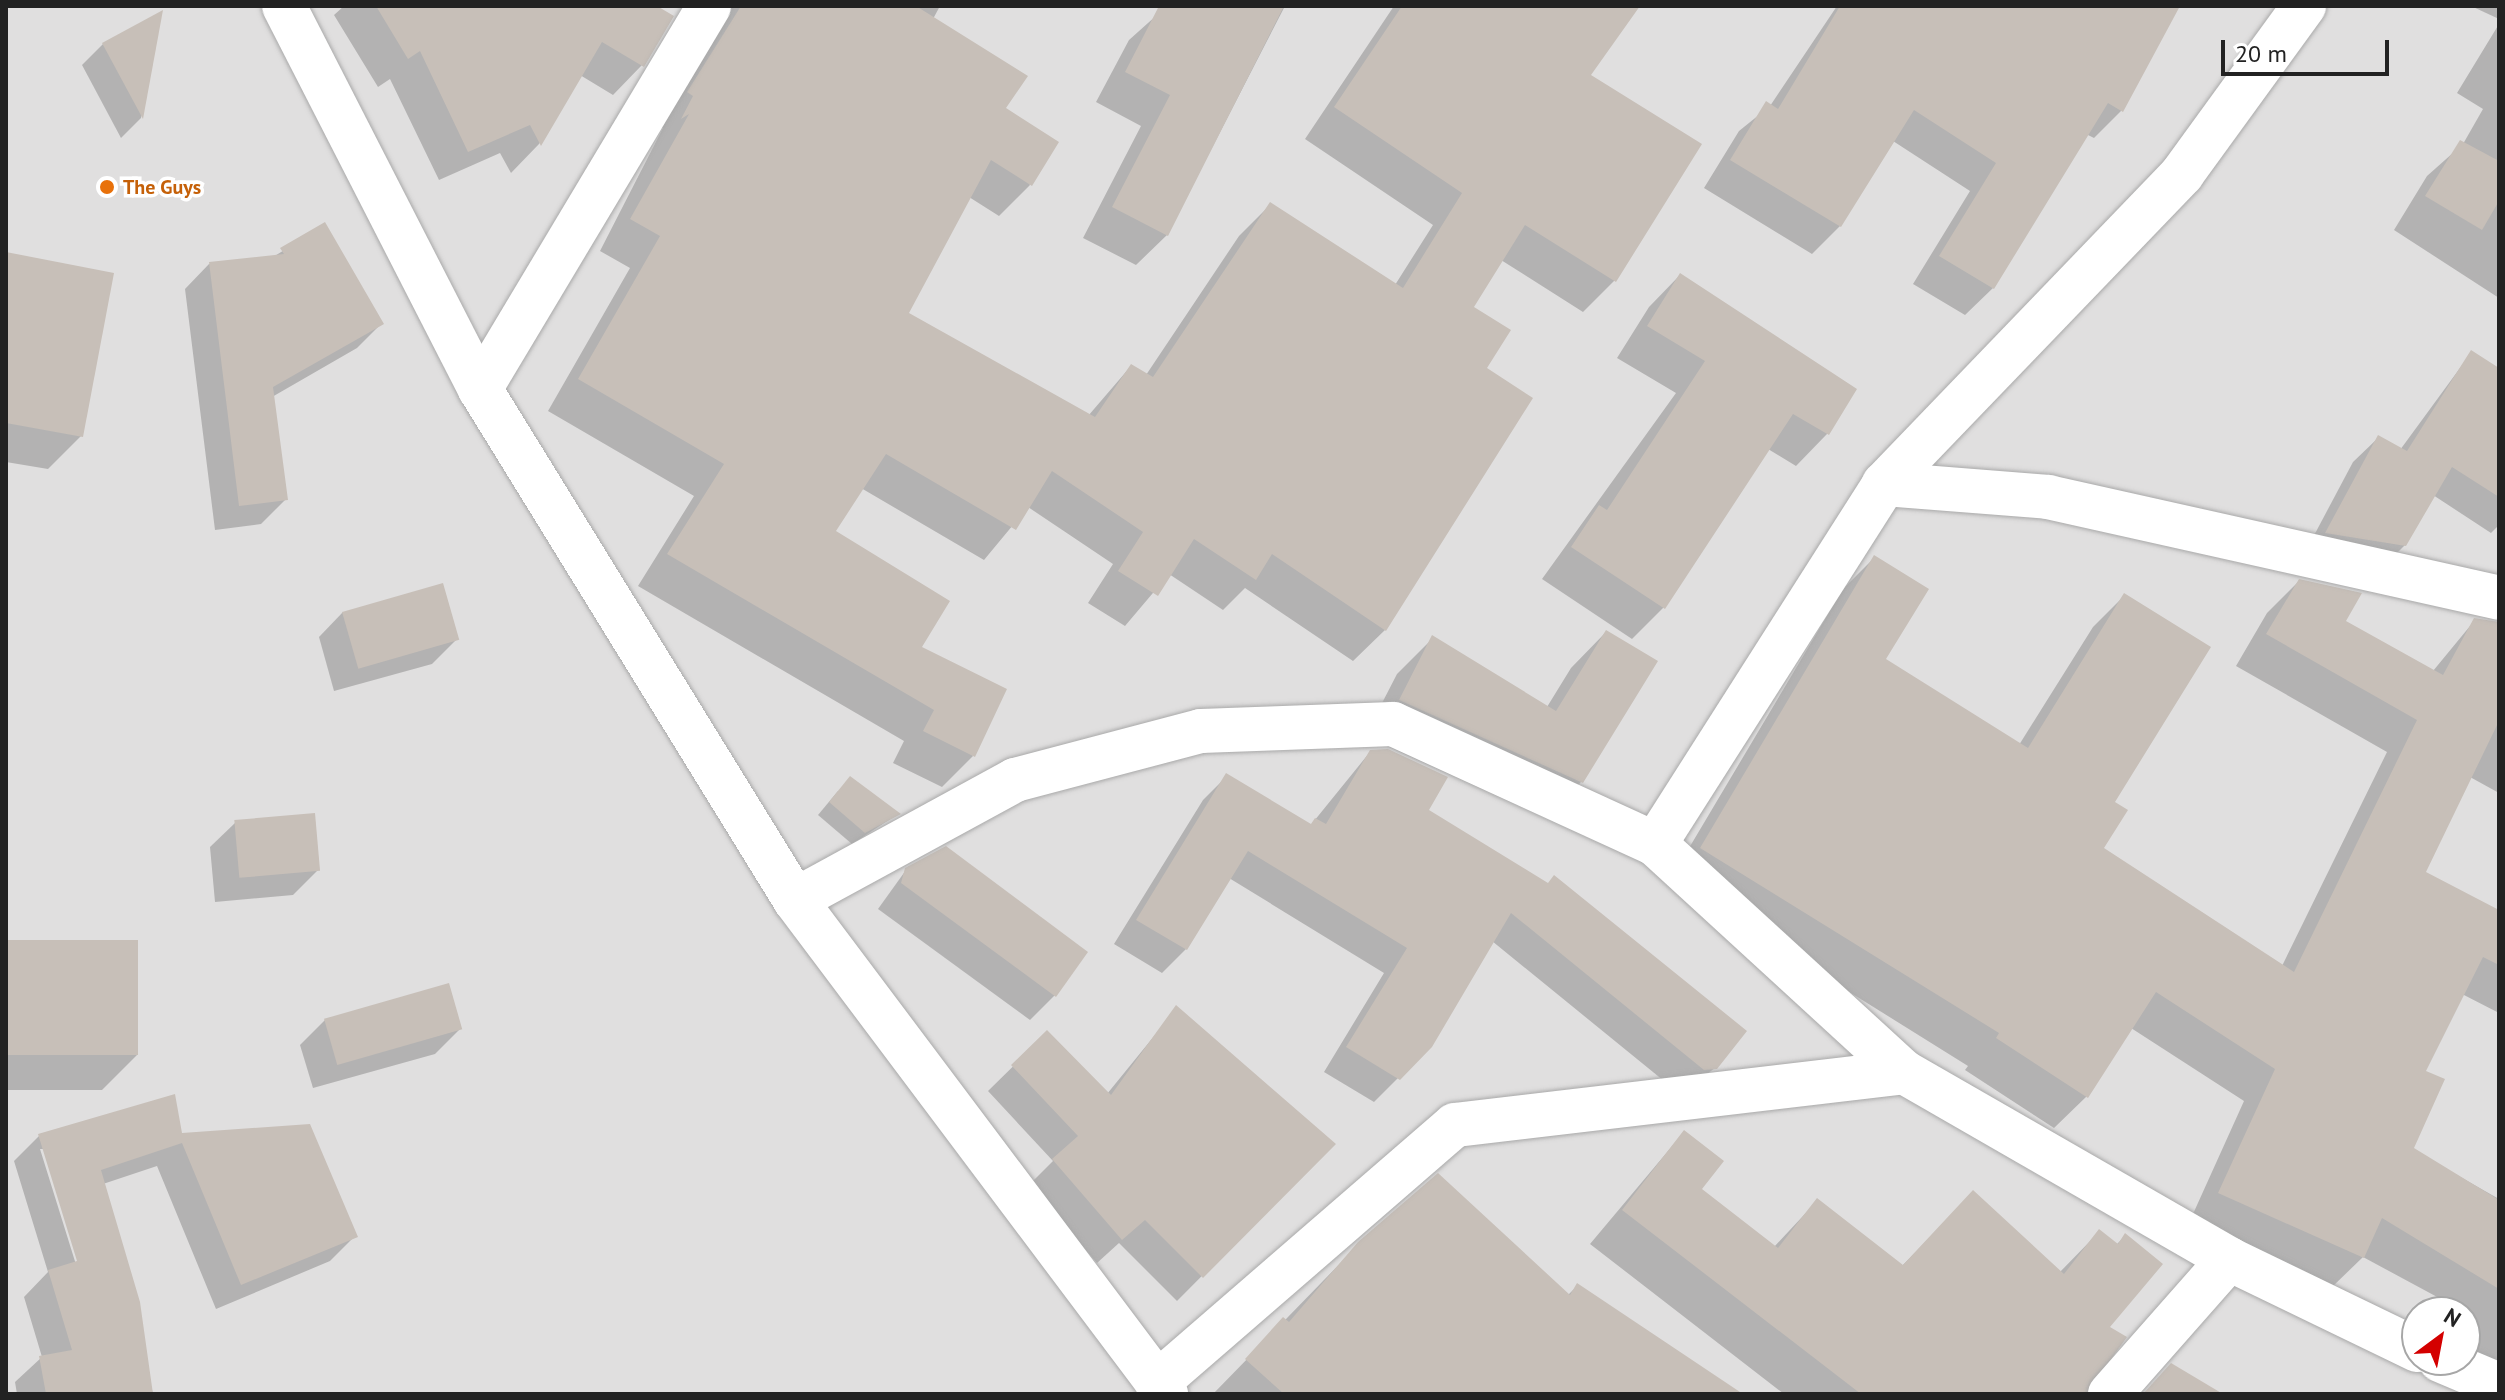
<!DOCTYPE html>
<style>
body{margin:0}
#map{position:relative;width:2505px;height:1400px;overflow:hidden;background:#f2efe9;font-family:"PT Sans",sans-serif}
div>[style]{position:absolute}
.residential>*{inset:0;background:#e0dfdf}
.shadow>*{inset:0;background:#0003}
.building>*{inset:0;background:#c7bfb8;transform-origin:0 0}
.roads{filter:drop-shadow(0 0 2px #a9a9a9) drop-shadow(0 0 2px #a9a9a9)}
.minor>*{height:44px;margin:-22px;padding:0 22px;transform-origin:22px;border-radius:22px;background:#fff}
.dots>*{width:22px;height:22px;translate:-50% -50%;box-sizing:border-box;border:4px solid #fff;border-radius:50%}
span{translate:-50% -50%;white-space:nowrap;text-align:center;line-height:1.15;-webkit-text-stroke:7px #fff;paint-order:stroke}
.food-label{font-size:20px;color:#c56008;font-weight:700}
.left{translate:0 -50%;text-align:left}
.frame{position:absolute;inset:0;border:8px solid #222;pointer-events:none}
.north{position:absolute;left:2401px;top:1296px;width:80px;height:80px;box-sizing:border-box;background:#fff;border:2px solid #a7a7a7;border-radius:50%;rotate:32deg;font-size:22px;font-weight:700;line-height:32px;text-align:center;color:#222}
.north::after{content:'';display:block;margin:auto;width:28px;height:36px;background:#d40000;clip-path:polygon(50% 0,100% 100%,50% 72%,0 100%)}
.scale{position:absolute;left:2221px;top:40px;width:168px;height:36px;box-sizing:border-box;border:4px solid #222;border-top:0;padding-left:10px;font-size:24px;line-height:28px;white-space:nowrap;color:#222;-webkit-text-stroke:6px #fff;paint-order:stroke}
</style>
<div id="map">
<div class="residential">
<div style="clip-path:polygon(evenodd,6px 6px,2499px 6px,2499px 1394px,6px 1394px,6px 6px,2417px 1312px,2465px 1312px,2465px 1360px,2417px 1360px,2417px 1312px)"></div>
</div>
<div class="shadow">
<div style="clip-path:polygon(344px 6px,653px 6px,642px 65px,613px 95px,580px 75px,539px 144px,511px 173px,500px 153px,439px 180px,390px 79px,378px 87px,334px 15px)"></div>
<div style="clip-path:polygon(728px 6px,940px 6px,933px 19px,1003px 109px,1030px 185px,999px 216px,969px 197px,906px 313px,1088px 416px,1131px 366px,1146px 375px,1239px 236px,1271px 204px,1395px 285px,1433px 225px,1305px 139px,1394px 6px,1638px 6px,1588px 75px,1615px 280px,1583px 312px,1501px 260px,1471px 308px,1484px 369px,1385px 630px,1353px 661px,1245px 588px,1223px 610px,1169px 574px,1125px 626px,1088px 603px,1113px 564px,1028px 507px,984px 560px,861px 488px,833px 532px,973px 756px,942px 787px,893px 763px,904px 741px,638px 586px,694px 496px,548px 411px,630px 268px,600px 251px,663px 128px,657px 124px)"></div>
<div style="clip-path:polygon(1167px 6px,1285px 6px,1167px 235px,1136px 265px,1083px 238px,1141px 126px,1096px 102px,1129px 40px)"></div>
<div style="clip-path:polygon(1837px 6px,2178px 6px,2121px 111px,2094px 138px,2086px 134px,1993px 288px,1965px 315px,1913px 284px,1970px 191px,1893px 141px,1840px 226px,1812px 254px,1704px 188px,1739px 131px,1770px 106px)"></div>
<div style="clip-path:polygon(2471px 6px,2499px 6px,2499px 19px)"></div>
<div style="clip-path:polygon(160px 14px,141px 118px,121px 138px,82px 65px,103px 44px)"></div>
<div style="clip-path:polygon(2499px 24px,2499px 298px,2394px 230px,2427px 176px,2463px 144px,2483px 109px,2457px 93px)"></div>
<div style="clip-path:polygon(325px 225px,382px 323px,357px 348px,272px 397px,286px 499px,261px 524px,215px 530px,185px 289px,209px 264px,273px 257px)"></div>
<div style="clip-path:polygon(6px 254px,81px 436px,48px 469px,6px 462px)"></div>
<div style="clip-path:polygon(1680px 275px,1854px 390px,1827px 434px,1796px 466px,1768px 449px,1663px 608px,1632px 639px,1542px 579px,1676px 393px,1617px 358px,1649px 307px)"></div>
<div style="clip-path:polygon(2471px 353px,2499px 370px,2499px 525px,2491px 533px,2433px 495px,2405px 545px,2380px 570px,2302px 558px,2353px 462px,2378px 438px,2400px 450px)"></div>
<div style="clip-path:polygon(1874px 558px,1883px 660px,2019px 745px,2093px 627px,2125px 595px,2112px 803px,2102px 849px,2282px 966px,2387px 752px,2236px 666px,2267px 613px,2299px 581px,2343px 621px,2433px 671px,2475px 620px,2499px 630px,2499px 793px,2470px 777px,2423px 873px,2499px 912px,2499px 1013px,2462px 994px,2424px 1072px,2411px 1149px,2499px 1199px,2499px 1386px,2465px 1360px,2475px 1325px,2465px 1312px,2363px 1257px,2330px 1289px,2188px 1225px,2244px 1101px,2131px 1028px,2086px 1097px,2054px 1128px,1965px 1070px,1968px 1066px,1670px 880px,1843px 589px)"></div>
<div style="clip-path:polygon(343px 612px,457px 639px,432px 664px,334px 691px,319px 637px)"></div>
<div style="clip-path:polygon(1606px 632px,1581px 782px,1546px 818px,1365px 736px,1397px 674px,1433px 638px,1547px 707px,1571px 668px)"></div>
<div style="clip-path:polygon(1370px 752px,1426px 810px,1715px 1068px,1680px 1094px,1492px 941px,1430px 1046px,1374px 1102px,1324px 1072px,1384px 973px,1229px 878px,1186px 949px,1162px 973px,1114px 944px,1203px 800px,1227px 776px,1310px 826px)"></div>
<div style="clip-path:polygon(838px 791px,898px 814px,852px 844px,818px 815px)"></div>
<div style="clip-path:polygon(235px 823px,318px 870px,293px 895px,215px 902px,210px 847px)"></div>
<div style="clip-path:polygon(906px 870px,1055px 995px,1030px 1020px,878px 909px)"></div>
<div style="clip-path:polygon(6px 942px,137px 1055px,102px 1090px,6px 1090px)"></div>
<div style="clip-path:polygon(1177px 1008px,1333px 1144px,1177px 1301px,1119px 1243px,1097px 1263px,1029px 1185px,1053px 1161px,988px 1091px,1047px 1033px,1107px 1094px)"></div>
<div style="clip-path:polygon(325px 1020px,460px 1029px,435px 1054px,313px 1088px,300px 1045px)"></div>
<div style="clip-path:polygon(1684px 1132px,1700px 1190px,1774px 1247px,1817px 1201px,1901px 1267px,1973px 1193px,2059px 1273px,2099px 1232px,2116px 1245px,2125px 1236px,2107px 1328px,2073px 1394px,1784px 1394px,1590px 1244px)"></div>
<div style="clip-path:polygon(evenodd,180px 1135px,355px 1236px,330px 1261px,216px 1309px,157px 1166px,103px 1184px,153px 1394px,17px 1394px,15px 1382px,42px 1357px,24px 1297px,48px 1272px,14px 1161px,39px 1136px,180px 1135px,40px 1149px,45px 1149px,81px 1270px,78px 1271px,40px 1149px)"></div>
<div style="clip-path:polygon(1359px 1244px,1568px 1295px,1578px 1285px,1707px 1394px,1213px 1394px)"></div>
</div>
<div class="building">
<div style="clip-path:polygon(376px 6px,657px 6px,674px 16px,644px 67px,602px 42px,541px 146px,530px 125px,468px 152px,420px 51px,408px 59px)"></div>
<div style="clip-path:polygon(741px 6px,916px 6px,1028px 76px,1006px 108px,1059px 142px,1032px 186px,991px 160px,909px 313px,1095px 417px,1131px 364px,1153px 377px,1270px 202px,1403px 288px,1462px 193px,1334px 107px,1402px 6px,1640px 6px,1591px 75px,1702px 144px,1616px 282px,1525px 225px,1474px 307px,1511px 330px,1487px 368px,1533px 398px,1386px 631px,1272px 554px,1256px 580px,1194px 539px,1158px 596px,1118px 571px,1143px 532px,1052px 471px,1016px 530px,886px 454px,836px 531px,950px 601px,922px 647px,1007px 689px,975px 757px,923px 731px,934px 710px,667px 554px,724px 464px,578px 379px,660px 236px,630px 219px,689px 114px,681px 119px,693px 96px,687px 92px)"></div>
<div style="clip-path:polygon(1159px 6px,1284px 6px,1168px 236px,1112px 207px,1170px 95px,1125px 72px)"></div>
<div style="clip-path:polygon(1840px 6px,2180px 6px,2123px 112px,2108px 103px,1994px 289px,1939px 256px,1996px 163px,1914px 110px,1841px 227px,1730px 160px,1766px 101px,1778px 109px)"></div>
<div style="clip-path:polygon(163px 10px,143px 119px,102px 43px)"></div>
<div style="clip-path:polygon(2460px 140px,2499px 161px,2499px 201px,2482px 230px,2425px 196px)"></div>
<div style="clip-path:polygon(325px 222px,384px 324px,273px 387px,288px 500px,239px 506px,209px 262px,284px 254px,280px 248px)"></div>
<div style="clip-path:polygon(6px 252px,114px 273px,83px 437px,6px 423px)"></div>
<div style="clip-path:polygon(1680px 273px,1857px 389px,1829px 435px,1793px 414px,1665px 609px,1571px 547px,1599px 505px,1607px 510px,1705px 361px,1647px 326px)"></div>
<div style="clip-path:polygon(2471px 350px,2499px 368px,2499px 497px,2452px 467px,2406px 546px,2325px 533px,2378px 435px,2407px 451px)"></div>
<div style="clip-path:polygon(1874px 555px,1929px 589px,1886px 659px,2028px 748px,2124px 593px,2211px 647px,2115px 802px,2128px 810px,2104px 848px,2294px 972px,2417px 720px,2266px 634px,2299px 579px,2362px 593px,2346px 621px,2443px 675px,2474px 618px,2499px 622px,2499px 721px,2426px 872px,2499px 910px,2499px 965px,2483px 957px,2426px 1071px,2445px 1079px,2414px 1148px,2499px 1200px,2499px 1289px,2382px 1218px,2364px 1258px,2218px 1193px,2275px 1069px,2156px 992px,2088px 1098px,1996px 1038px,1999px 1033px,1700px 848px)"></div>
<div style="left:443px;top:583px;width:59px;height:105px;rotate:74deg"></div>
<div style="clip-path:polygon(1606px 630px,1658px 661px,1583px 783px,1399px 700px,1432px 635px,1556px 711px)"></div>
<div style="clip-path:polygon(1388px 749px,1448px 777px,1429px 810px,1548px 883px,1554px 875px,1747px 1031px,1717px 1069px,1704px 1070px,1511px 913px,1432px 1047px,1400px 1080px,1346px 1047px,1407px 948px,1248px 851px,1187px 950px,1136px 920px,1226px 773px,1311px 824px,1315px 818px,1326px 824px,1370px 750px)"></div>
<div style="clip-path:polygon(850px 776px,901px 814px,865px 833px,829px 802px)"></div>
<div style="left:315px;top:813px;width:58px;height:81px;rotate:85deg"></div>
<div style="clip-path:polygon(946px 846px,1088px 952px,1056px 997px,901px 883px,905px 868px)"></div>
<div style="left:6px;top:940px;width:132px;height:115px"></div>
<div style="left:449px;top:983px;width:48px;height:130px;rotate:74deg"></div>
<div style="clip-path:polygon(1176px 1005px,1336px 1144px,1203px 1278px,1145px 1220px,1122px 1240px,1052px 1159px,1078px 1136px,1011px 1065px,1047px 1030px,1111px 1095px)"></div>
<div style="clip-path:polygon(175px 1094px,182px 1133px,310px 1124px,358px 1237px,241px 1285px,182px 1143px,101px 1170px,140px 1302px,153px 1394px,46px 1394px,39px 1356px,72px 1350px,48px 1270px,77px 1261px,38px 1134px)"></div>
<div style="clip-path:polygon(1684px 1130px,1724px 1161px,1702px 1189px,1778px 1248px,1817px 1198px,1903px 1265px,1973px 1190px,2064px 1274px,2099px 1229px,2118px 1244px,2125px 1233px,2163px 1264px,2110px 1327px,2127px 1337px,2086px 1394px,1861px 1394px,1622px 1210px)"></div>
<div style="clip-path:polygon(1438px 1173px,1570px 1295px,1577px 1283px,1743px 1394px,1284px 1394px,1245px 1359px,1283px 1317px,1289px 1322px,1358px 1242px)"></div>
<div style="clip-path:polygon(2171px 1363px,2223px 1394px,2143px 1394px)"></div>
</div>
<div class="roads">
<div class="minor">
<div style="left:284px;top:6px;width:430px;rotate:62.9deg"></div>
<div style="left:480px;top:389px;width:600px;rotate:58.35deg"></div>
<div style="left:795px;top:900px;width:618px;rotate:53.09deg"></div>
<div style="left:480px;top:389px;width:446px;rotate:-59.1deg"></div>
<div style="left:1884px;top:484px;width:165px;rotate:4.5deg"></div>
<div style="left:2048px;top:497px;width:462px;rotate:12.6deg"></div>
<div style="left:1655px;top:844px;width:427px;rotate:-57.5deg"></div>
<div style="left:1884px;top:484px;width:430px;rotate:-46.1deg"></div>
<div style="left:2182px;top:174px;width:208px;rotate:-54deg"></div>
<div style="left:795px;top:900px;width:251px;rotate:-28.6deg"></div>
<div style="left:1015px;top:780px;width:192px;rotate:-14.8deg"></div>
<div style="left:1201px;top:731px;width:192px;rotate:-2.1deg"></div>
<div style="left:1393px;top:724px;width:288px;rotate:24.6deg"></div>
<div style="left:1655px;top:844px;width:338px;rotate:42.5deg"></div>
<div style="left:1904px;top:1072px;width:375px;rotate:29.9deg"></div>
<div style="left:2229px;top:1259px;width:209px;rotate:25.8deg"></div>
<div style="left:2440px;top:1360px;width:64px;rotate:23deg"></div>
<div style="left:1157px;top:1383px;width:394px;rotate:-40.9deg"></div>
<div style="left:1455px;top:1125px;width:452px;rotate:-6.7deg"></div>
<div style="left:2110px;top:1394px;width:180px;rotate:-48.6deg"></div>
</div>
</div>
<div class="dots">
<div style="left:107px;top:187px;background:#e8710a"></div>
</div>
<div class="food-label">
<span class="left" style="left:123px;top:187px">The Guys</span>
</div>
<div class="frame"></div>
<div class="north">N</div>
<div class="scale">20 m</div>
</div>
